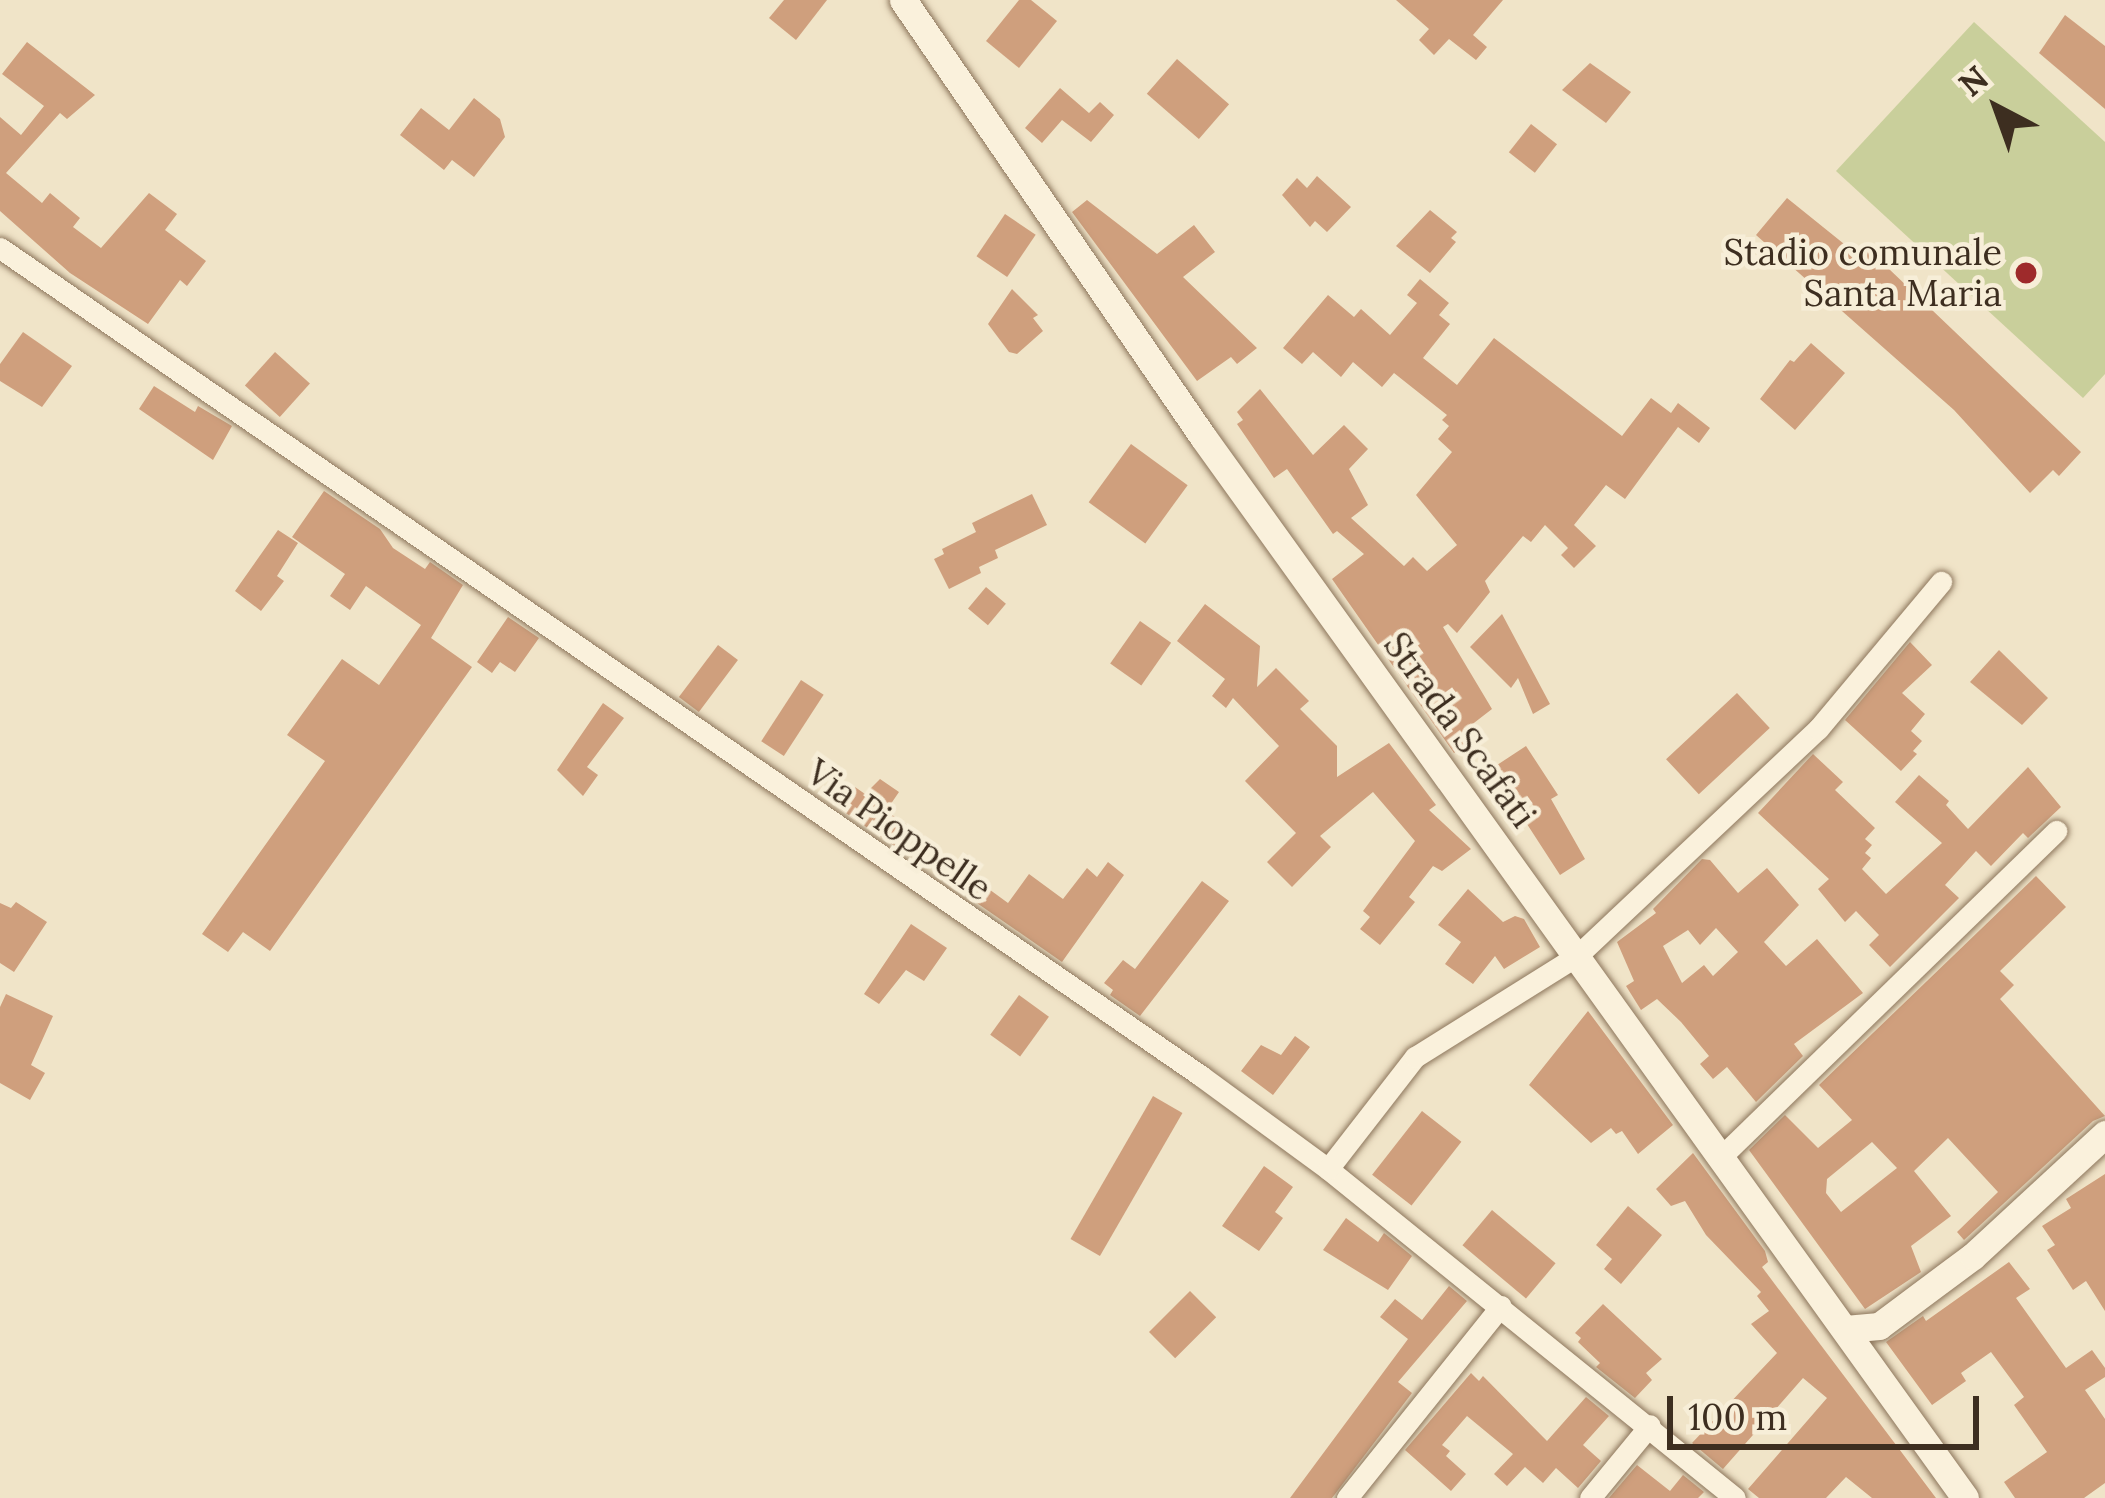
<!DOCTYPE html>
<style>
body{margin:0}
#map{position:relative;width:2105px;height:1498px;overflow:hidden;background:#f0e4c8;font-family:Lora,serif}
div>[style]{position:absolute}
.green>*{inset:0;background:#c9cf9b}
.building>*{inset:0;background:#cf9f7d;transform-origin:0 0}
.roads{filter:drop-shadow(0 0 3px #8d765c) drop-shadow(0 0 3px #8d765c)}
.minor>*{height:21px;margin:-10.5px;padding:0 10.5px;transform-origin:10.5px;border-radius:10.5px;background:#faf1dc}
.tertiary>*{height:27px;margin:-13.5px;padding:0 13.5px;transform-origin:13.5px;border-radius:13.5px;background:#faf1dc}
.dots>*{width:33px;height:33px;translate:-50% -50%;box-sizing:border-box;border:6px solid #f7eed8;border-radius:50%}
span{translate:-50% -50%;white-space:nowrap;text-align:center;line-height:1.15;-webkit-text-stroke:9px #f7eed8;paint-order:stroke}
.poi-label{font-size:36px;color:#3d2e20}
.right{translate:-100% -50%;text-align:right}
.street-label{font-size:36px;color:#3d2e20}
.north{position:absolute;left:1937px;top:48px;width:120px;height:120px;-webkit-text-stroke:9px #f7eed8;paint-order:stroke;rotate:319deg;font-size:33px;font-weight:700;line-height:48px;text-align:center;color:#3d2e20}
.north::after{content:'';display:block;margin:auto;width:42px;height:54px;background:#3d2e20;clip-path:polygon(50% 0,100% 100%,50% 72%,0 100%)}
.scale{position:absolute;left:1667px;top:1396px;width:312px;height:54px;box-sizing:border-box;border:6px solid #3d2e20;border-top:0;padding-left:15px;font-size:36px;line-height:42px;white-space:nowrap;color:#3d2e20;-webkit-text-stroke:9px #f7eed8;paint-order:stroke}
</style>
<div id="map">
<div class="green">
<div style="clip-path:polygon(1974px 22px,2105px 142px,2105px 374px,2083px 398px,1836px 171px)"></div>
</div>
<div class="building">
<div style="clip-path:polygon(784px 0,827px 0,796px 40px,769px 18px)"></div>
<div style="clip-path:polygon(1019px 0,1031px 0,1057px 21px,1019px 68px,986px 41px)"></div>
<div style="clip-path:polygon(1396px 0,1503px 0,1473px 35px,1487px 47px,1476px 60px,1449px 39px,1434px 55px,1419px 40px,1429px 29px)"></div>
<div style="clip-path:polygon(2065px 15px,2105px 46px,2105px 109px,2039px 53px)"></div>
<div style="clip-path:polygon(27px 42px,95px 95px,67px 119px,60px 113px,6px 173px,42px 203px,50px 193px,80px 218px,73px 227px,101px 248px,149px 193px,177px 214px,165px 230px,206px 261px,187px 286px,180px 280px,148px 324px,70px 273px,0 211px,0 117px,21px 135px,44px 106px,2px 74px)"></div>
<div style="left:1177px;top:59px;width:69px;height:46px;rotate:41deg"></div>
<div style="clip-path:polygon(1590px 63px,1631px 92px,1606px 123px,1562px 90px)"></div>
<div style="clip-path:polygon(1060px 88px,1089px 113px,1100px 102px,1114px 115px,1091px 142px,1062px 120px,1042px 143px,1025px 128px)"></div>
<div style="clip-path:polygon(474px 98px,500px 119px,505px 137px,474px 177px,452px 160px,444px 170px,400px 135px,421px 108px,449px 130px)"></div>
<div style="left:1531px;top:124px;width:33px;height:36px;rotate:38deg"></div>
<div style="clip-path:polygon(1317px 176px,1351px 207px,1327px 232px,1315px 221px,1310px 227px,1282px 195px,1297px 178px,1307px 188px)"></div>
<div style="clip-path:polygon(1787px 198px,1859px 256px,1867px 248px,2081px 452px,2059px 476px,2053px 470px,2030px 493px,1954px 410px,1756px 235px)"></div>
<div style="clip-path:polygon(1087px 200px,1157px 254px,1194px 225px,1215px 252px,1183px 277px,1257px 348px,1237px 364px,1231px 357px,1197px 381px,1072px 212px)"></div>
<div style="clip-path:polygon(1430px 210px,1457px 232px,1451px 238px,1456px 242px,1430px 273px,1396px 246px)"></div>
<div style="left:1005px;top:214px;width:37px;height:51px;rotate:34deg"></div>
<div style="clip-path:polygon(1420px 279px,1449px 303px,1439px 315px,1450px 324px,1423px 358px,1457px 385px,1494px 338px,1622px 436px,1651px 398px,1671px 413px,1678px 403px,1710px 428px,1699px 443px,1678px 427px,1625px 499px,1606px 485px,1574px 525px,1596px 546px,1574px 568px,1561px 555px,1568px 548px,1545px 525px,1531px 542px,1523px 536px,1485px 581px,1490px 592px,1457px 633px,1448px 624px,1443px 627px,1492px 709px,1470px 726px,1476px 738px,1454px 753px,1332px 579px,1364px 554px,1337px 531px,1333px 534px,1287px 469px,1274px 478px,1237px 424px,1243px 420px,1237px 412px,1260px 389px,1313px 455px,1344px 425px,1368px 449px,1349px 469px,1368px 505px,1351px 518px,1404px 566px,1413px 557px,1427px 571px,1457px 545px,1416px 495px,1452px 452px,1438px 439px,1449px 426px,1442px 420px,1447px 415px,1394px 373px,1382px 387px,1353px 362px,1341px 377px,1313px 352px,1302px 364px,1283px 348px,1328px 295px,1354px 317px,1361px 309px,1390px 335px,1417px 303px,1407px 295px)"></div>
<div style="clip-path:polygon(1012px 289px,1038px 315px,1033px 318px,1043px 331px,1017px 354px,1009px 352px,988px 324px)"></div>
<div style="clip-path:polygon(23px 332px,72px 366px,42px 407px,0 381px,0 364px)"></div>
<div style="clip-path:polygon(1811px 343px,1845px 373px,1795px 430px,1760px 399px,1790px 360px,1794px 362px)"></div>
<div style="left:275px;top:352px;width:47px;height:45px;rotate:42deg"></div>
<div style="clip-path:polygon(154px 386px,195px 412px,198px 406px,232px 426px,213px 460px,139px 409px)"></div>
<div style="left:1131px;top:444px;width:70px;height:72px;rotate:36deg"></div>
<div style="clip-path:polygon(324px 491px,380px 529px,393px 548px,425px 569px,430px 562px,463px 585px,431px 638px,472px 667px,270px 951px,243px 932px,228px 952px,202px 934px,325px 761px,287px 735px,342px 659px,379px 685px,421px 625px,366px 586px,350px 610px,330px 596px,345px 574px,292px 537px)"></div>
<div style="clip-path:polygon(1032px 494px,1047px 525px,995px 550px,998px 558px,979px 567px,981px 573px,949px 589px,934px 559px,944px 554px,942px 549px,976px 532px,972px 523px)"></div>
<div style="clip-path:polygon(278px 530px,298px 543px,277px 576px,284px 581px,261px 611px,235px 591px)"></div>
<div style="left:986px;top:587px;width:26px;height:28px;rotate:40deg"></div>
<div style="clip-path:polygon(1205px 604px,1260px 646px,1257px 687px,1276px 668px,1309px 701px,1300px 709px,1337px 746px,1337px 777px,1389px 743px,1436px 805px,1429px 810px,1471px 849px,1442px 871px,1433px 866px,1409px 897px,1415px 902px,1380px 945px,1360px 929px,1370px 917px,1363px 911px,1415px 841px,1373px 792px,1320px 836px,1331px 847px,1292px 887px,1267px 862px,1296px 833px,1245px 781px,1279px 746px,1233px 698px,1226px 708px,1212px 696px,1225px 679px,1177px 641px)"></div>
<div style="clip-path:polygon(1502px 614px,1550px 704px,1533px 714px,1518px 678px,1511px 688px,1470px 647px)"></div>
<div style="clip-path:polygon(508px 617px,539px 638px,515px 672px,500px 662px,492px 673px,477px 662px)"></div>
<div style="left:1140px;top:621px;width:38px;height:52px;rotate:35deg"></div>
<div style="clip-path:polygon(1910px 642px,1932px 665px,1902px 693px,1925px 714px,1911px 731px,1922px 741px,1913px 751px,1917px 754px,1901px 771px,1845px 720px)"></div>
<div style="left:718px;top:645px;width:25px;height:65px;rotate:37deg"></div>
<div style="clip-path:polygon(1999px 650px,2048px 698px,2022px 725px,1970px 682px)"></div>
<div style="left:801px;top:680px;width:27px;height:73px;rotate:33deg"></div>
<div style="left:1737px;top:693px;width:48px;height:97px;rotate:47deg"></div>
<div style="clip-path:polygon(603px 703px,624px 718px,587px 767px,598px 775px,583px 796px,557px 770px)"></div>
<div style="clip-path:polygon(1526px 746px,1558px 795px,1551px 799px,1585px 859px,1560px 875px,1525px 821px,1536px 808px,1530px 802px,1518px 811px,1491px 769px)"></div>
<div style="clip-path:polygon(1813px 754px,1843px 782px,1835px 790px,1875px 828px,1865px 839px,1872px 845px,1865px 853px,1871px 858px,1862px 869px,1886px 894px,1942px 843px,1895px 802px,1919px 775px,1949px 801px,1946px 805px,1968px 829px,2028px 767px,2061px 807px,2028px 838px,2023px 833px,1991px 866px,1976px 851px,1945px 885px,1959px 898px,1890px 967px,1869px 945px,1879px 935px,1856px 911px,1845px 922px,1818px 889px,1829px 879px,1758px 813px)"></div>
<div style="clip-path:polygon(880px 779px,899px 792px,886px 811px,914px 829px,900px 850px,840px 809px,855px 787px,865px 794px)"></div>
<div style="clip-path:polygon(evenodd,1702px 859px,1710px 860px,1738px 893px,1767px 868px,1799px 905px,1764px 942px,1786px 966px,1817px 939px,1863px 993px,1794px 1044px,1803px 1056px,1756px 1102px,1727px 1067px,1713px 1079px,1700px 1064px,1709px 1056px,1681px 1022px,1657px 999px,1641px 1010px,1626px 986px,1634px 981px,1617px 942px,1656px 913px,1653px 909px,1702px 859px,1716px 928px,1738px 952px,1713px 976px,1704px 965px,1682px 983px,1663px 946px,1688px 930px,1700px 945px,1716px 928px)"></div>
<div style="clip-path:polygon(1108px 862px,1124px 875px,1062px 962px,948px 883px,960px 868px,1008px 903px,1029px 874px,1063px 899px,1087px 868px,1097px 877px)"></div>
<div style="clip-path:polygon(evenodd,2036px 876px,2066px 907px,2000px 971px,2014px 985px,2000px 999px,2105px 1116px,2093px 1121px,1964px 1240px,1957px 1232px,1998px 1192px,1948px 1138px,1914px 1171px,1951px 1216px,1911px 1246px,1921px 1272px,1865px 1309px,1749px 1150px,1785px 1115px,1818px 1148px,1852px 1120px,1819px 1085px,2036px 876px,1872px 1142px,1897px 1168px,1841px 1212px,1826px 1193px,1827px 1179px,1872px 1142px)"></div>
<div style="clip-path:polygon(1202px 881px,1229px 901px,1140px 1016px,1110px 995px,1113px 990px,1104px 983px,1123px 960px,1135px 969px)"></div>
<div style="clip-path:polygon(1468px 889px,1503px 922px,1515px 916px,1524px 919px,1540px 947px,1504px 969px,1495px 956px,1473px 984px,1445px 964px,1461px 942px,1438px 925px)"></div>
<div style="clip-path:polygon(16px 902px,47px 922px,14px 972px,0 963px,0 903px,11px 908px)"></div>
<div style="clip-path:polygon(911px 924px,947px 948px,924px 981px,906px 970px,879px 1004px,864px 994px)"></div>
<div style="clip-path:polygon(6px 994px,53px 1016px,31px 1065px,45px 1073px,30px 1100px,0 1083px,0 1007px)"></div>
<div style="left:1019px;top:995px;width:37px;height:49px;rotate:36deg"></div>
<div style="clip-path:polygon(1588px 1011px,1673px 1125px,1638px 1154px,1622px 1131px,1616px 1134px,1611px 1128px,1591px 1143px,1529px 1085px)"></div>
<div style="clip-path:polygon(1295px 1036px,1310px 1047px,1273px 1095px,1241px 1071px,1261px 1045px,1281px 1055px)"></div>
<div style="left:1153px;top:1096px;width:34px;height:165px;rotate:30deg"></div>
<div style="left:1422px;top:1111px;width:50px;height:81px;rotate:38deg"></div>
<div style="clip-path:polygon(1693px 1153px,1765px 1251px,1768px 1262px,1762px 1267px,1936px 1498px,1872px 1498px,1846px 1477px,1826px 1498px,1759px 1498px,1748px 1489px,1827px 1398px,1803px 1378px,1723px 1469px,1692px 1443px,1777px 1353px,1751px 1324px,1769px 1311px,1757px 1296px,1761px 1292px,1706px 1235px,1685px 1201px,1671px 1206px,1656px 1189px)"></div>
<div style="clip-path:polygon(1264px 1166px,1293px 1187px,1275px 1212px,1283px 1218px,1259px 1251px,1222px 1226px)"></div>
<div style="clip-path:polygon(2105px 1174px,2105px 1311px,2086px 1281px,2073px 1290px,2047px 1250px,2055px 1245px,2042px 1226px,2071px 1208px,2066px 1199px)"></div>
<div style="clip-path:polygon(1628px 1206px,1662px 1235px,1621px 1284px,1604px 1269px,1612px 1259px,1596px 1245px)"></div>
<div style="left:1492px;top:1210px;width:83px;height:46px;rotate:40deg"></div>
<div style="clip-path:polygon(1346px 1218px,1378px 1242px,1384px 1233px,1412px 1256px,1388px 1290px,1323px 1250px)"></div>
<div style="clip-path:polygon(2009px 1262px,2030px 1289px,2016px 1298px,2066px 1368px,2092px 1350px,2105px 1368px,2105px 1377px,2085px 1390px,2105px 1419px,2105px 1483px,2084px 1498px,2015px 1498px,2004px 1482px,2047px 1452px,2014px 1405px,2024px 1397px,1991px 1352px,1961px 1373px,1966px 1381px,1932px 1405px,1886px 1342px,1923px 1316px,1926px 1321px)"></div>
<div style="clip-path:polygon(1449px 1286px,1467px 1301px,1398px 1382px,1412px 1393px,1332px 1498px,1290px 1498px,1408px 1339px,1380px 1317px,1395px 1299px,1422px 1320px)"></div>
<div style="left:1190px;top:1291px;width:37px;height:58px;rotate:45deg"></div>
<div style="clip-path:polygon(1603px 1304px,1662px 1359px,1646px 1373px,1652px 1380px,1635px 1398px,1596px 1367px,1600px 1363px,1578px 1342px,1581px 1338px,1575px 1333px)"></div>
<div style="clip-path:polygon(1471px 1373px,1479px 1381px,1483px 1376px,1547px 1441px,1586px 1397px,1609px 1416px,1583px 1445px,1601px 1461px,1578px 1488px,1556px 1468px,1543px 1483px,1525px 1467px,1507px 1486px,1494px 1474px,1513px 1454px,1467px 1416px,1442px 1445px,1450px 1451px,1446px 1456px,1466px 1474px,1451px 1491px,1405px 1450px)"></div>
<div style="clip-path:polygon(1637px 1465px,1670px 1491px,1683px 1475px,1704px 1492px,1698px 1498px,1609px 1498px)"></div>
</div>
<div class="roads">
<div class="minor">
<div style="left:0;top:248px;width:1459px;rotate:34.58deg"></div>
<div style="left:1201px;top:1076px;width:157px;rotate:36.2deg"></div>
<div style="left:1328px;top:1169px;width:523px;rotate:38.95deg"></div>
<div style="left:1723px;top:1155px;width:465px;rotate:-44.2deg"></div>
<div style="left:1328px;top:1169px;width:142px;rotate:-52.2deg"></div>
<div style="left:1415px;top:1057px;width:192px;rotate:-32deg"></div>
<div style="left:1578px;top:955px;width:330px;rotate:-43.3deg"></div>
<div style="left:1818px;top:729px;width:192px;rotate:-50.1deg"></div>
<div style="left:1347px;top:1498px;width:246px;rotate:-51.3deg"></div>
<div style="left:1590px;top:1498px;width:94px;rotate:-50.6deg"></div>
</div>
<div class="tertiary">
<div style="left:903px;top:0;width:530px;rotate:55.53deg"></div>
<div style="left:1203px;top:437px;width:1306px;rotate:54.31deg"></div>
<div style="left:1845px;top:1329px;width:34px;rotate:-5deg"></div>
<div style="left:1879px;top:1326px;width:117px;rotate:-36.7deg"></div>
<div style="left:1973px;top:1256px;width:180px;rotate:-42.7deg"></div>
</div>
</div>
<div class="dots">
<div style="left:2026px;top:273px;background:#9e2a2b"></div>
</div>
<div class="poi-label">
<span class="right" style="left:2002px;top:273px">Stadio comunale<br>Santa Maria</span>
</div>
<div class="street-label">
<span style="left:1460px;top:730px;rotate:54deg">Strada Scafati</span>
<span style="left:899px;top:830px;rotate:35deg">Via Pioppelle</span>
</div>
<div class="north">N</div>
<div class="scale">100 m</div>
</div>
